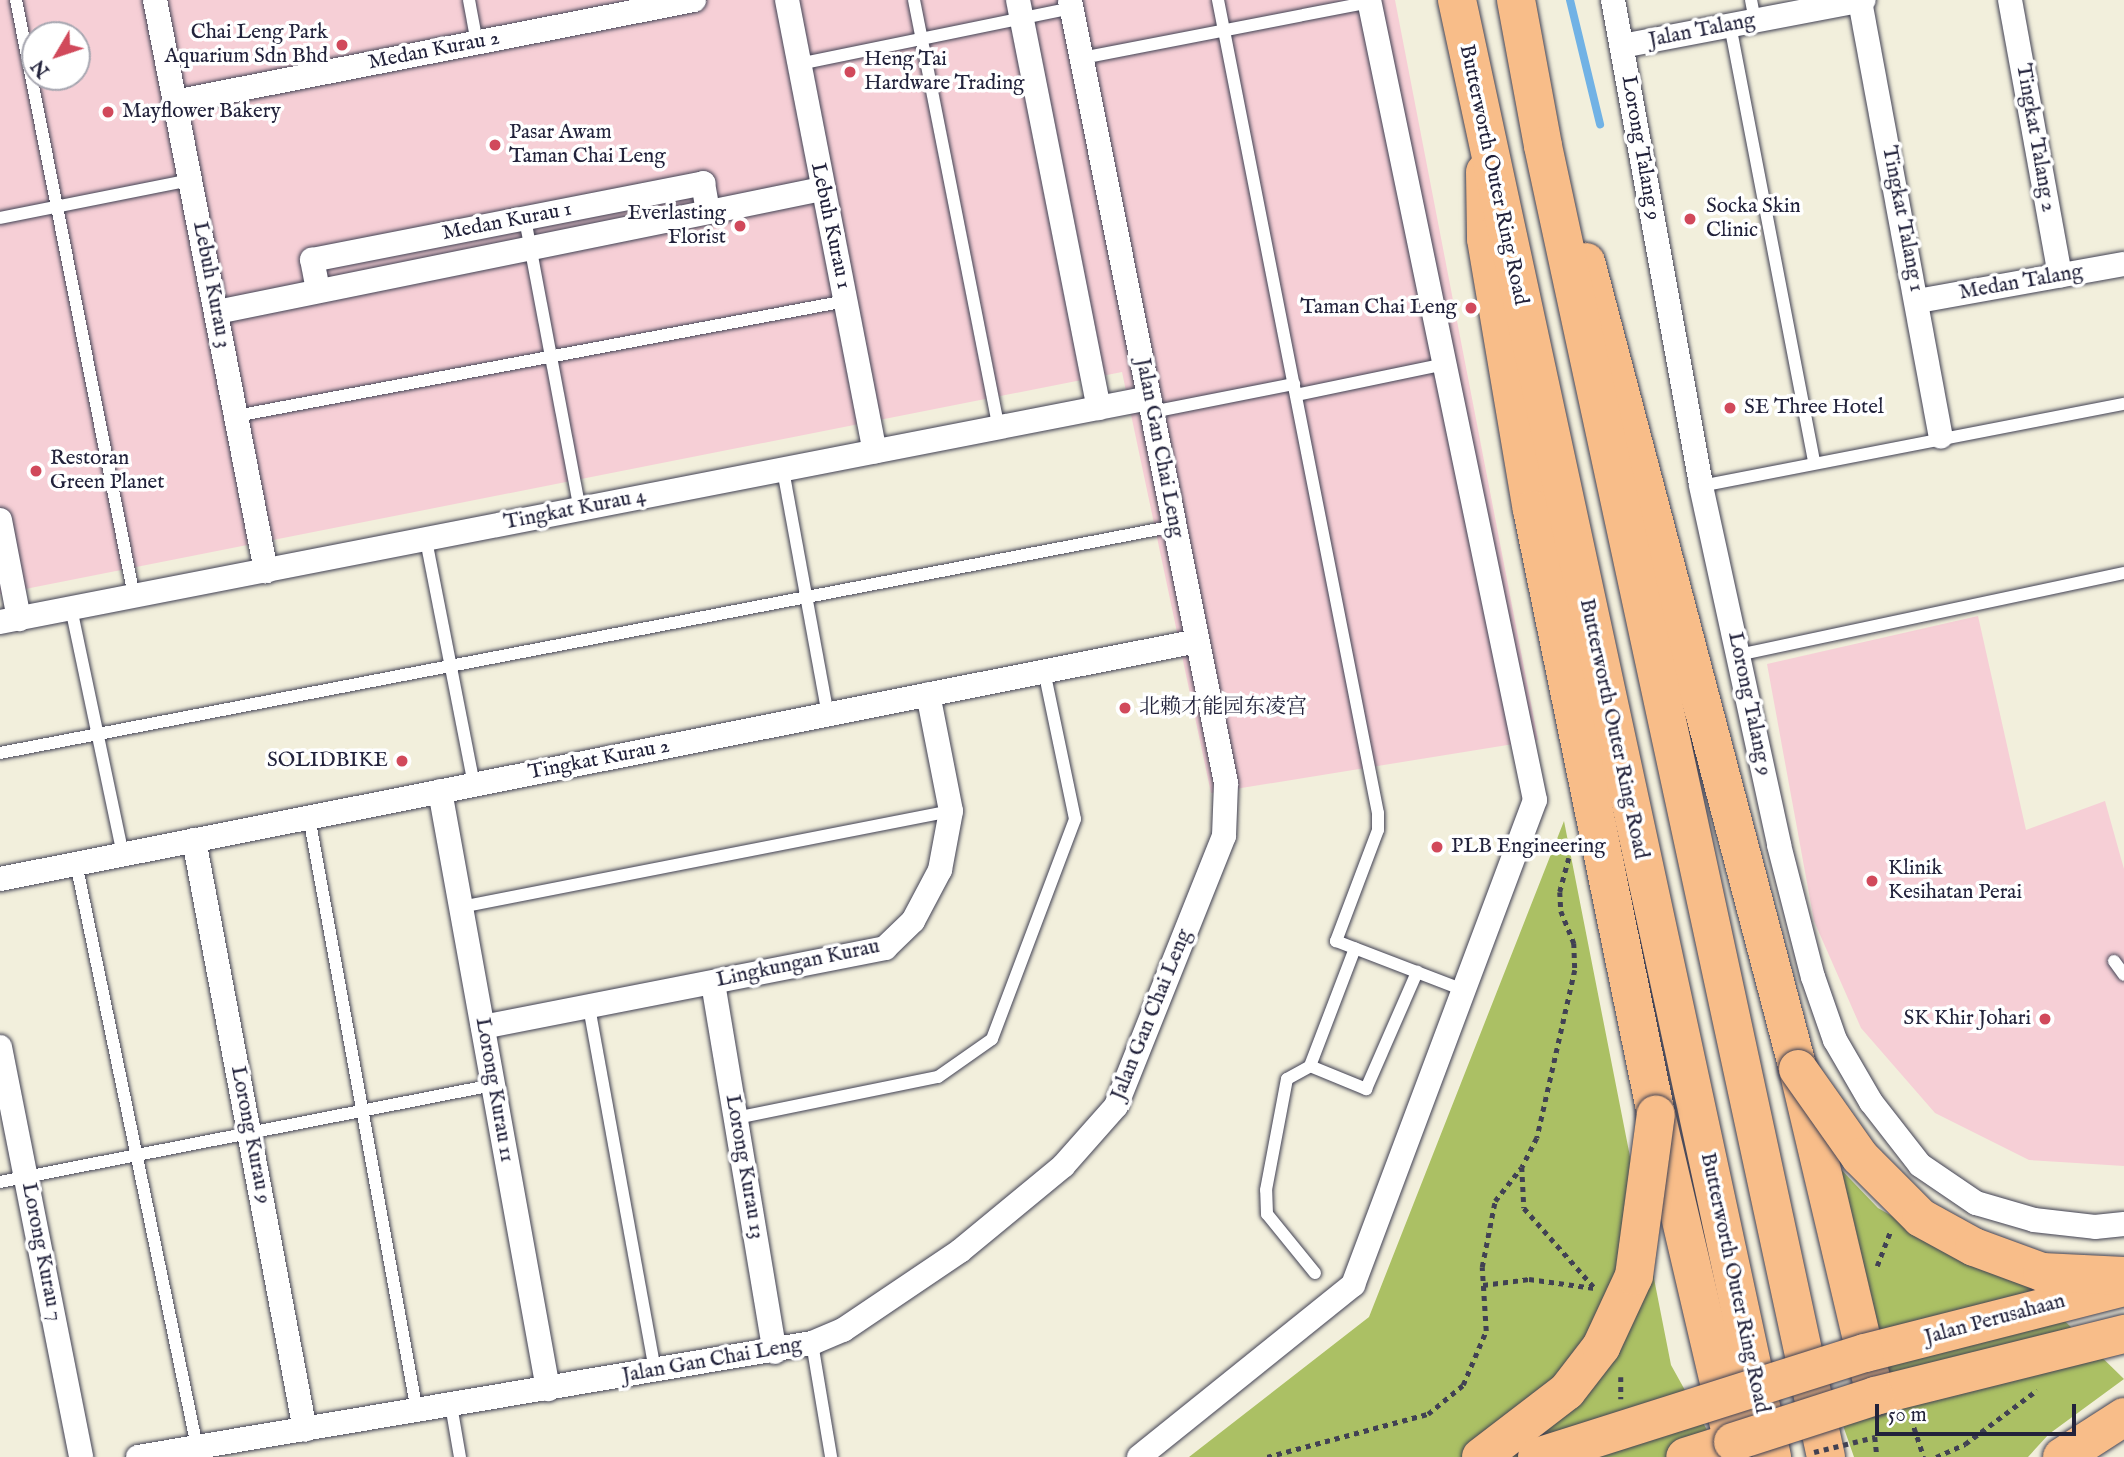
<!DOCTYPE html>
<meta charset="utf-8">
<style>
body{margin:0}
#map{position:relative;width:2124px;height:1457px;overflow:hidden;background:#f2efdc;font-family:"IM FELL English","Noto Serif SC",serif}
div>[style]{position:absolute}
.built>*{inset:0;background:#f6cfd6}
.green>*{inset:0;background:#abc064}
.stream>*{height:8px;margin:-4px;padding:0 4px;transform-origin:4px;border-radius:4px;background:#71b2e5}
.path>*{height:4.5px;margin-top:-2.25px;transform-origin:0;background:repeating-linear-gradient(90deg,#414153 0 5px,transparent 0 10px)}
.roads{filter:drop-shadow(0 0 2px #414153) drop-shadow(0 0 2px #414153)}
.service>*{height:12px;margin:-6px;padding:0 6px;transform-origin:6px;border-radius:6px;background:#fff}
.minor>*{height:24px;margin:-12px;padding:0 12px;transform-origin:12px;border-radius:12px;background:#fff}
.trunk>*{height:38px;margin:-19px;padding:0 19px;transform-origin:19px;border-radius:19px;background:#f8bd89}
.motorway>*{height:38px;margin:-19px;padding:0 19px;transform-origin:19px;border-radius:19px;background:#f8bd89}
.path-bridge>*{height:4.5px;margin-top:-2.25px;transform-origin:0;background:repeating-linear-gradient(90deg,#414153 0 5px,transparent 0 10px)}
.bridges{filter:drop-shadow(0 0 2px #414153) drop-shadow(0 0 2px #414153)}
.primary-bridge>*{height:38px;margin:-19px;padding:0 19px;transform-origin:19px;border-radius:19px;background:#f8bd89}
.trunk-bridge>*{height:38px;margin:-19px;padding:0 19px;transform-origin:19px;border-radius:19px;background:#f8bd89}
.dots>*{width:19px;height:19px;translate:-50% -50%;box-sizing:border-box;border:4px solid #fff;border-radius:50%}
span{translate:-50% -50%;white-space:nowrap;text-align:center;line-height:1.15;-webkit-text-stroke:7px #fff;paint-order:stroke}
.street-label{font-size:21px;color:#22223b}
.poi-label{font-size:21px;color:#22223b}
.right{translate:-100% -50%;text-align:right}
.left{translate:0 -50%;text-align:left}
.north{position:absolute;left:21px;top:21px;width:70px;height:70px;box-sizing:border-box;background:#fff;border:2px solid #a7a7b1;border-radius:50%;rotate:231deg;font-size:19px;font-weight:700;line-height:28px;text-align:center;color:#22223b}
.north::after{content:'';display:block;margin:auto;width:24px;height:32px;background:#d1495b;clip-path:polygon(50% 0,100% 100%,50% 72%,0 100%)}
.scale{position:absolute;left:1875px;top:1404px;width:201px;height:32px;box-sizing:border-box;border:4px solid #22223b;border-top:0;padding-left:9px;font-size:21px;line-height:24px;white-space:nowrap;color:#22223b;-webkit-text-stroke:5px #fff;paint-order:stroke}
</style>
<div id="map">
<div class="built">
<div style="clip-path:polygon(evenodd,0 0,1395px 0,1538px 740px,1211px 793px,1122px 372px,0 594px,0 0,35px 35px,77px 35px,77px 77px,35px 77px,35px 35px)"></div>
<div style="clip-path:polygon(1978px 616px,2026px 830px,2105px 801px,2124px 869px,2124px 1166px,2029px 1160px,1935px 1113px,1861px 1028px,1814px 921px,1767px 664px)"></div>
</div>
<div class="green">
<div style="clip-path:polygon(1564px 821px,1671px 1365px,1722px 1457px,1189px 1457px,1369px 1317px)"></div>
<div style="clip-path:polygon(1829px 1157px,1878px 1208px,1972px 1262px,2027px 1284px,2124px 1379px,2049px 1434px,2028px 1457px,1854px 1457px,1839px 1414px,1882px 1408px)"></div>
</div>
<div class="stream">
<div style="left:1570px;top:0;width:128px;rotate:76.4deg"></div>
</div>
<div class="path">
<div style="left:1569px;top:858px;width:35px;rotate:105deg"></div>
<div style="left:1560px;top:892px;width:19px;rotate:87deg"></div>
<div style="left:1561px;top:911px;width:35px;rotate:68deg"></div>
<div style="left:1574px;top:943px;width:27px;rotate:88deg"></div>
<div style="left:1575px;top:970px;width:172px;rotate:102.7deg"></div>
<div style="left:1537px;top:1138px;width:33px;rotate:117deg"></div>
<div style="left:1522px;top:1167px;width:41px;rotate:87.2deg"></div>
<div style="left:1524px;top:1208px;width:106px;rotate:48.5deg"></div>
<div style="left:1877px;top:1266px;width:36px;rotate:-69deg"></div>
<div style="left:1483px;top:1285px;width:46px;rotate:-7.4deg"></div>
<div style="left:1529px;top:1279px;width:66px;rotate:7.9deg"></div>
<div style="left:1621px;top:1377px;width:22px;rotate:90deg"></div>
<div style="left:1911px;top:1418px;width:41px;rotate:71.6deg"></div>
<div style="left:1875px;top:1437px;width:20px;rotate:84deg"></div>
<div style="left:1267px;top:1457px;width:167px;rotate:-15deg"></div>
<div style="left:1428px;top:1414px;width:45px;rotate:-39.6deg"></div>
<div style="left:1463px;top:1385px;width:59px;rotate:-66.9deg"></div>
<div style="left:1486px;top:1331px;width:64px;rotate:-93.6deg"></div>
<div style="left:1482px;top:1267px;width:67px;rotate:-78.9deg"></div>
<div style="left:1495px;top:1201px;width:42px;rotate:-51.8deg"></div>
<div style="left:1936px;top:1457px;width:32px;rotate:-24deg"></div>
<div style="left:1965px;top:1444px;width:90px;rotate:-36.9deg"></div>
</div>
<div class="roads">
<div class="service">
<div style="left:16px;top:0;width:608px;rotate:78.8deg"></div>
<div style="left:469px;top:0;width:44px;rotate:79.5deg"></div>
<div style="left:914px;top:0;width:436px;rotate:78.8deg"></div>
<div style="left:1218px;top:0;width:829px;rotate:78.87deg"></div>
<div style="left:1378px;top:813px;width:17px;rotate:90deg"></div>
<div style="left:1378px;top:830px;width:119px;rotate:110.7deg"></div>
<div style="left:1336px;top:941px;width:139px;rotate:21deg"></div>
<div style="left:1751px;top:0;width:21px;rotate:79deg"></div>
<div style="left:1730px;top:25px;width:445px;rotate:79.1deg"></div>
<div style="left:1082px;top:58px;width:292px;rotate:-11deg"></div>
<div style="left:799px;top:64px;width:278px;rotate:-11.6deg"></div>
<div style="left:0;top:218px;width:194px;rotate:-11.3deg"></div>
<div style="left:525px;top:219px;width:295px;rotate:79.3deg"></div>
<div style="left:1296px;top:395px;width:153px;rotate:-11.7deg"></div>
<div style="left:1152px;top:412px;width:145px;rotate:-11.2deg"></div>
<div style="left:236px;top:416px;width:621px;rotate:-10.68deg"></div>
<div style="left:783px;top:470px;width:248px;rotate:79.6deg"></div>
<div style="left:1701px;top:486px;width:431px;rotate:-11deg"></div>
<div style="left:426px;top:540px;width:249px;rotate:78.9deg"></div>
<div style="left:71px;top:608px;width:251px;rotate:78.1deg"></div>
<div style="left:1738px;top:655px;width:395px;rotate:-12deg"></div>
<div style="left:0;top:753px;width:1196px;rotate:-10.94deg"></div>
<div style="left:309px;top:817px;width:604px;rotate:79.7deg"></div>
<div style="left:76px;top:863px;width:596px;rotate:78.29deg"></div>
<div style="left:461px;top:907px;width:499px;rotate:-11.1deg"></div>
<div style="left:2114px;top:961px;width:17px;rotate:54deg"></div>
<div style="left:589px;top:1007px;width:370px;rotate:79.7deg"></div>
<div style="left:1310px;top:1066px;width:126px;rotate:-69.1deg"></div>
<div style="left:736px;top:1118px;width:206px;rotate:-11.5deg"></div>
<div style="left:938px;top:1077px;width:66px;rotate:-35.1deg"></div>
<div style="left:992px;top:1039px;width:235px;rotate:-69.3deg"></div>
<div style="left:1075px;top:819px;width:151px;rotate:-101.8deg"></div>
<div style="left:0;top:1182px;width:502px;rotate:-11.13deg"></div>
<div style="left:1315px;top:1273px;width:76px;rotate:-129.1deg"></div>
<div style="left:1267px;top:1214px;width:24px;rotate:-92deg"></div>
<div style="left:1266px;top:1190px;width:113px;rotate:-79.3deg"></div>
<div style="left:1287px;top:1079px;width:26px;rotate:-29deg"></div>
<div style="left:1310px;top:1066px;width:61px;rotate:22.3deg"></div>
<div style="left:1366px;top:1089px;width:128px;rotate:-66.4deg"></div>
<div style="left:812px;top:1343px;width:116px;rotate:80.5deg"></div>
<div style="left:451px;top:1405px;width:53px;rotate:80.2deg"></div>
</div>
<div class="minor">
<div style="left:155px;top:0;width:582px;rotate:79deg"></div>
<div style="left:787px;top:0;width:460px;rotate:79deg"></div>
<div style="left:1018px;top:0;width:416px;rotate:78.8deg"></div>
<div style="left:1613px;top:0;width:494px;rotate:79.7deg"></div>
<div style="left:1701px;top:486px;width:367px;rotate:77.7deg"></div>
<div style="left:1779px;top:845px;width:136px;rotate:75.6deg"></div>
<div style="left:1813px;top:977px;width:67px;rotate:70.8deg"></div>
<div style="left:1835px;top:1040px;width:72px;rotate:59.9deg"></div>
<div style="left:1871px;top:1102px;width:80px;rotate:52.1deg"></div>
<div style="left:1920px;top:1165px;width:68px;rotate:34.2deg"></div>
<div style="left:1976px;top:1203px;width:60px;rotate:16.3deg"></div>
<div style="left:2034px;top:1220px;width:61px;rotate:6.5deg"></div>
<div style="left:2095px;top:1227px;width:29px;rotate:-6deg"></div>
<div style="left:2010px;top:0;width:280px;rotate:79.7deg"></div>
<div style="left:1860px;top:1px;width:443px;rotate:79.5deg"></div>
<div style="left:1622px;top:46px;width:246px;rotate:-10.8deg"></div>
<div style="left:174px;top:102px;width:530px;rotate:-11.1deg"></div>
<div style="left:318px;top:290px;width:31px;rotate:-101deg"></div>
<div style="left:312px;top:260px;width:399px;rotate:-11.1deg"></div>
<div style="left:703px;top:183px;width:29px;rotate:80deg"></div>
<div style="left:1918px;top:301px;width:209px;rotate:-10.2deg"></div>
<div style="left:217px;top:312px;width:617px;rotate:-11.49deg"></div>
<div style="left:0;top:520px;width:101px;rotate:79.1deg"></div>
<div style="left:0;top:622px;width:1171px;rotate:-11.03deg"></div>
<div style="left:440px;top:791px;width:608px;rotate:79.76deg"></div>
<div style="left:194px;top:840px;width:600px;rotate:79.35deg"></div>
<div style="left:0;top:879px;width:1221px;rotate:-11.24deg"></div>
<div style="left:713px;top:983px;width:374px;rotate:80.5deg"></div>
<div style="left:483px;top:1027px;width:410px;rotate:-11.1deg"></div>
<div style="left:885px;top:948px;width:39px;rotate:-44deg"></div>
<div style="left:913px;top:921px;width:58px;rotate:-62.1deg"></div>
<div style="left:940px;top:870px;width:60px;rotate:-79.4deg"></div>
<div style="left:951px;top:811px;width:119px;rotate:-101.1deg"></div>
<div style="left:0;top:1047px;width:418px;rotate:78.8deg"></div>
<div style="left:138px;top:1457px;width:684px;rotate:-9.6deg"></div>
<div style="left:812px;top:1343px;width:34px;rotate:-23deg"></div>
<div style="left:843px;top:1330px;width:141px;rotate:-34deg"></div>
<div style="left:960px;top:1251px;width:134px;rotate:-39.5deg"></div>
<div style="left:1063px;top:1166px;width:80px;rotate:-48.5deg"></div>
<div style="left:1116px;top:1106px;width:291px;rotate:-68.2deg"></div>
<div style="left:1224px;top:836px;width:53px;rotate:-87.8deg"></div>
<div style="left:1226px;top:783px;width:798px;rotate:-101.27deg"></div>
<div style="left:1139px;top:1457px;width:275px;rotate:-38.8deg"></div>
<div style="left:1353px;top:1285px;width:518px;rotate:-69.43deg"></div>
<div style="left:1535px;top:800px;width:817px;rotate:-101.72deg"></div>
</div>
<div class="trunk">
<div style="left:1485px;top:172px;width:67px;rotate:89.1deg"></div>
<div style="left:1486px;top:239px;width:275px;rotate:80.4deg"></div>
<div style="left:1532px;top:510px;width:617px;rotate:78.4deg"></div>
<div style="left:1656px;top:1114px;width:337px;rotate:76.8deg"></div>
<div style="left:1733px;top:1442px;width:50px;rotate:162.6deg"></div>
<div style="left:1586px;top:262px;width:834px;rotate:75.28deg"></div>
<div style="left:1798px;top:1069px;width:336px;rotate:76.7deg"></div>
</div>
<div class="motorway">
<div style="left:1457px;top:0;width:1491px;rotate:77.8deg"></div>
<div style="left:1516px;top:0;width:148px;rotate:79.5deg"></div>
<div style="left:1543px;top:146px;width:1341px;rotate:77.82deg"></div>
<div style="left:2062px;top:1457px;width:74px;rotate:-32.8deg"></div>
</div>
</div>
<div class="path-bridge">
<div style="left:1814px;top:1452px;width:63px;rotate:-13.8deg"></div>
</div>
<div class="bridges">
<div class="primary-bridge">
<div style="left:1865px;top:1353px;width:267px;rotate:-14.3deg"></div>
<div style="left:1875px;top:1396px;width:257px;rotate:-14deg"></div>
</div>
<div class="trunk-bridge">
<div style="left:1798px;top:1069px;width:108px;rotate:54.8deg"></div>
<div style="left:1860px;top:1157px;width:86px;rotate:45deg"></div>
<div style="left:1921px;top:1218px;width:60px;rotate:28.7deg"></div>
<div style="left:1974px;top:1247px;width:72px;rotate:20.2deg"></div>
<div style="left:2042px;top:1272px;width:82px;rotate:2.8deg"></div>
<div style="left:1733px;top:1442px;width:149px;rotate:-17.9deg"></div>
<div style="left:1481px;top:1457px;width:108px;rotate:-37.5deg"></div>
<div style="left:1567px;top:1391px;width:56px;rotate:-52.3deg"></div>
<div style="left:1601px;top:1347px;width:78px;rotate:-65.1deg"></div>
<div style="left:1634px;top:1276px;width:163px;rotate:-82.3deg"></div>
<div style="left:1537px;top:1457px;width:344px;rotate:-17.6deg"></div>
</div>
</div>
<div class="dots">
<div style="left:342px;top:45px;background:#d1495b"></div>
<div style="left:850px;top:72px;background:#d1495b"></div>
<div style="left:108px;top:112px;background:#d1495b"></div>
<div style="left:495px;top:145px;background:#d1495b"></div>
<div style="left:1690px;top:219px;background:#d1495b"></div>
<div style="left:740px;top:226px;background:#d1495b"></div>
<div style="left:1471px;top:308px;background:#d1495b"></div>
<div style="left:1730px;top:408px;background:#d1495b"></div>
<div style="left:36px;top:471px;background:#d1495b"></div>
<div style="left:1125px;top:708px;background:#d1495b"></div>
<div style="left:402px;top:761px;background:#d1495b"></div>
<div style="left:1437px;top:847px;background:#d1495b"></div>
<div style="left:1872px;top:881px;background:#d1495b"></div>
<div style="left:2045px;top:1019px;background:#d1495b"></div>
</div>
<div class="street-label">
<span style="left:1702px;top:31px;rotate:-11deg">Jalan Talang</span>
<span style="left:434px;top:51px;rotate:-11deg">Medan Kurau 2</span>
<span style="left:2035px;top:138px;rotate:80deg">Tingkat Talang 2</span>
<span style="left:1640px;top:148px;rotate:80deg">Lorong Talang 9</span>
<span style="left:1493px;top:175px;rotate:78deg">Butterworth Outer Ring Road</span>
<span style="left:1902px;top:219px;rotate:79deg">Tingkat Talang 1</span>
<span style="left:507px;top:222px;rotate:-11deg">Medan Kurau 1</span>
<span style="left:830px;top:226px;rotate:78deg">Lebuh Kurau 1</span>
<span style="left:2021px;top:283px;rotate:-10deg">Medan Talang</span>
<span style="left:211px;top:285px;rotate:79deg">Lebuh Kurau 3</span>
<span style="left:1159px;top:448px;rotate:79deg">Jalan Gan Chai Leng</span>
<span style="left:575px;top:510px;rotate:-11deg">Tingkat Kurau 4</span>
<span style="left:1749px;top:704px;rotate:78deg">Lorong Talang 9</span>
<span style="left:1613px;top:729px;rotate:78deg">Butterworth Outer Ring Road</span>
<span style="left:599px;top:760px;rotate:-11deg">Tingkat Kurau 2</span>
<span style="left:798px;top:964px;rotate:-12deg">Lingkungan Kurau</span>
<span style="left:1152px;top:1015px;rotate:-68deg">Jalan Gan Chai Leng</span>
<span style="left:494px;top:1090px;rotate:80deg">Lorong Kurau 11</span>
<span style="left:250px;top:1135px;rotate:79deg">Lorong Kurau 9</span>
<span style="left:744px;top:1167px;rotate:80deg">Lorong Kurau 13</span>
<span style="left:41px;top:1252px;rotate:79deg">Lorong Kurau 7</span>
<span style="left:1734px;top:1283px;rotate:78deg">Butterworth Outer Ring Road</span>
<span style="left:1995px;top:1320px;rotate:-15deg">Jalan Perusahaan</span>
<span style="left:712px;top:1361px;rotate:-10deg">Jalan Gan Chai Leng</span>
</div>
<div class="poi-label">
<span class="right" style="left:328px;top:45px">Chai Leng Park<br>Aquarium Sdn Bhd</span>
<span class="left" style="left:864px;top:72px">Heng Tai<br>Hardware Trading</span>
<span class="left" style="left:122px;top:112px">Mayflower Bakery</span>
<span class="left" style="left:509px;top:145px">Pasar Awam<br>Taman Chai Leng</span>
<span class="left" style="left:1706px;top:219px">Socka Skin<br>Clinic</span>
<span class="right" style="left:726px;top:226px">Everlasting<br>Florist</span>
<span class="right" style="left:1457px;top:308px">Taman Chai Leng</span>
<span class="left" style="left:1744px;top:408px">SE Three Hotel</span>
<span class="left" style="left:50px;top:471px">Restoran<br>Green Planet</span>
<span class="left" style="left:1139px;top:708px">北赖才能园东凌宫</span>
<span class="right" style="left:388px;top:761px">SOLIDBIKE</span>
<span class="left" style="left:1451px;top:847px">PLB Engineering</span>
<span class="left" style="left:1888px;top:881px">Klinik<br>Kesihatan Perai</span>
<span class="right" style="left:2031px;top:1019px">SK Khir Johari</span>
</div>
<div class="north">N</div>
<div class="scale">50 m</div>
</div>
